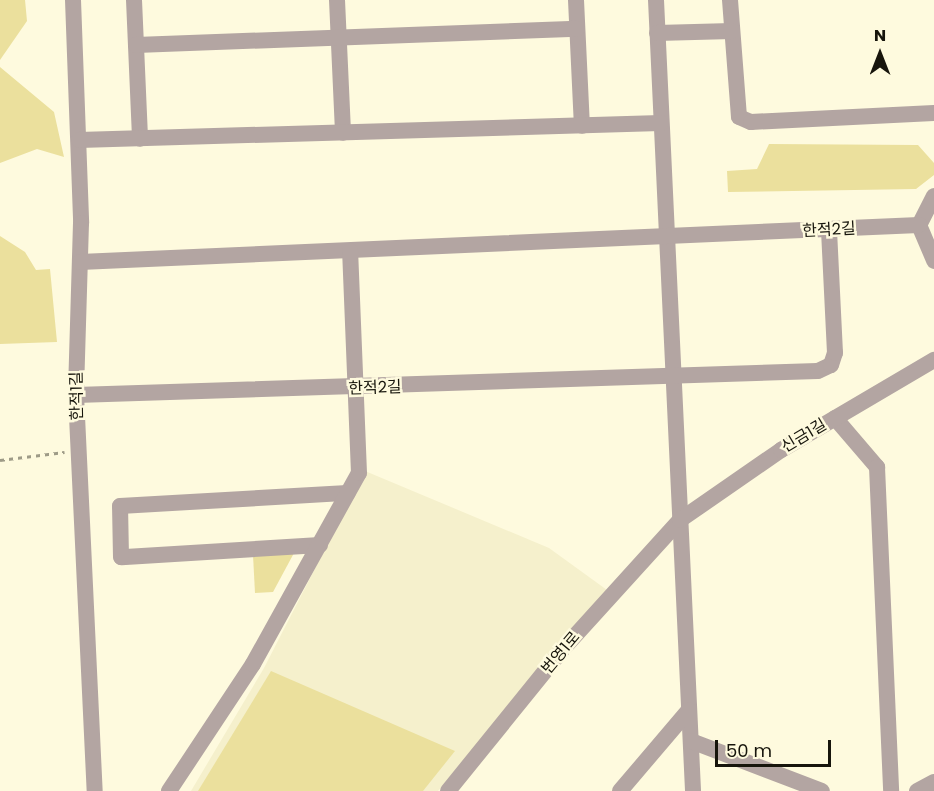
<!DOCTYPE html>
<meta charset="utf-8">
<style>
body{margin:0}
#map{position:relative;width:934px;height:791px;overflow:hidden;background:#fefade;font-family:Poppins,"Noto Sans KR",sans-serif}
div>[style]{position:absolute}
.built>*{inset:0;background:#f5f0cc}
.green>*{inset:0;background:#ebe09d}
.path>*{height:3px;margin-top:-1.5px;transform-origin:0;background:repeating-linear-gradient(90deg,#9e9b87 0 4.5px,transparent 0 9px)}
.minor>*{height:16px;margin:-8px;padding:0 8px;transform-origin:8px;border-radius:8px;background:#b3a5a2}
span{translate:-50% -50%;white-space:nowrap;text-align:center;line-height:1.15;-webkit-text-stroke:5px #fefade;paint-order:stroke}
.street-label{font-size:16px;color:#17150c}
.north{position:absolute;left:850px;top:24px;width:60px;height:60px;-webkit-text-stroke:4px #fefade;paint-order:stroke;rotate:0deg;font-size:16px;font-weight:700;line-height:24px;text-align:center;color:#17150c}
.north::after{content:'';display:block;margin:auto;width:21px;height:27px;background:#17150c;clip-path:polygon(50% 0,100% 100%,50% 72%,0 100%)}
.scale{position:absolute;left:715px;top:740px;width:116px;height:27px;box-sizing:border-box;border:3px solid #17150c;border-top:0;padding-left:8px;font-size:18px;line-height:21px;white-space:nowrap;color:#17150c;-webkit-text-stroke:4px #fefade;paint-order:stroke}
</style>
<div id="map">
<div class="built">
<div style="clip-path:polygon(365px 471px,549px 548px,607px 590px,438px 791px,191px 791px,264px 668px)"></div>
</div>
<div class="green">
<div style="clip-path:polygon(0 0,25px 0,27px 21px,0 60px)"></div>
<div style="clip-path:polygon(0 67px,54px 112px,64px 157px,37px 149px,0 163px)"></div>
<div style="clip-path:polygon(769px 144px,918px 145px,934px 163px,934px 175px,916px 189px,728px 192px,727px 171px,757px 169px)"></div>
<div style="clip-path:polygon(0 236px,25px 252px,36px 270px,50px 269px,57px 342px,0 344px)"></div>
<div style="clip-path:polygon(294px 553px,273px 592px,255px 593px,253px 555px)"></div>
<div style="clip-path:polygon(271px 671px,455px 751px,423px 791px,198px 791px)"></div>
</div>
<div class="path">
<div style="left:0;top:460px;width:65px;rotate:-7deg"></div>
</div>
<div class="minor">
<div style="left:73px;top:0;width:223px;rotate:87.9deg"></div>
<div style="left:81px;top:223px;width:172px;rotate:91.7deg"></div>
<div style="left:76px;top:395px;width:396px;rotate:87.3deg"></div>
<div style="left:134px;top:0;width:139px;rotate:87.5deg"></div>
<div style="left:337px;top:0;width:133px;rotate:87.4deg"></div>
<div style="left:576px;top:0;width:126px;rotate:87.3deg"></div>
<div style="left:656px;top:0;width:792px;rotate:87.32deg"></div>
<div style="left:730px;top:0;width:117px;rotate:85.6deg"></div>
<div style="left:739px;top:117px;width:13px;rotate:23deg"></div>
<div style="left:751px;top:122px;width:183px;rotate:-2.8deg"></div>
<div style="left:657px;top:33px;width:75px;rotate:-1.5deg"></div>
<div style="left:136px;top:45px;width:441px;rotate:-2.1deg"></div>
<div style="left:79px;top:140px;width:582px;rotate:-1.67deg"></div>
<div style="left:934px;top:196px;width:33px;rotate:117deg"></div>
<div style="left:919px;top:225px;width:39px;rotate:67deg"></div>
<div style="left:80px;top:262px;width:840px;rotate:-2.53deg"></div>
<div style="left:76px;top:395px;width:742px;rotate:-1.85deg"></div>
<div style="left:818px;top:371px;width:14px;rotate:-25deg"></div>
<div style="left:831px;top:365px;width:13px;rotate:-72deg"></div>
<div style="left:835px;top:353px;width:123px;rotate:-92.8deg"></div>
<div style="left:835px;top:418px;width:65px;rotate:49.4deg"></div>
<div style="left:877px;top:467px;width:324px;rotate:87.5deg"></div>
<div style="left:320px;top:545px;width:199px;rotate:176.5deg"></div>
<div style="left:121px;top:557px;width:51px;rotate:-91.1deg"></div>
<div style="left:120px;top:506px;width:228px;rotate:-3.3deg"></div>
<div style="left:691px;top:741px;width:140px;rotate:20.9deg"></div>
<div style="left:169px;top:791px;width:152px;rotate:-56.5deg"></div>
<div style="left:253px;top:664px;width:218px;rotate:-61deg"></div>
<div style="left:359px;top:473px;width:222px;rotate:-92.3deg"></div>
<div style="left:448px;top:791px;width:183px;rotate:-51deg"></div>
<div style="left:563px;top:649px;width:174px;rotate:-47.8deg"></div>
<div style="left:680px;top:520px;width:123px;rotate:-34.7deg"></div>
<div style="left:781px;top:450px;width:178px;rotate:-30.5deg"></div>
<div style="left:620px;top:791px;width:106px;rotate:-49.6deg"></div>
<div style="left:917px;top:791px;width:19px;rotate:-28deg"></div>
</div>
<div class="street-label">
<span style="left:829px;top:230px;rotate:-3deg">한적2길</span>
<span style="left:375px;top:388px;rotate:-2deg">한적2길</span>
<span style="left:77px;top:396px;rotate:-91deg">한적1길</span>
<span style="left:804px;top:436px;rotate:-31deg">신금1길</span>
<span style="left:561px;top:653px;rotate:-50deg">번영1로</span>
</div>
<div class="north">N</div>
<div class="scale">50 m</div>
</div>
